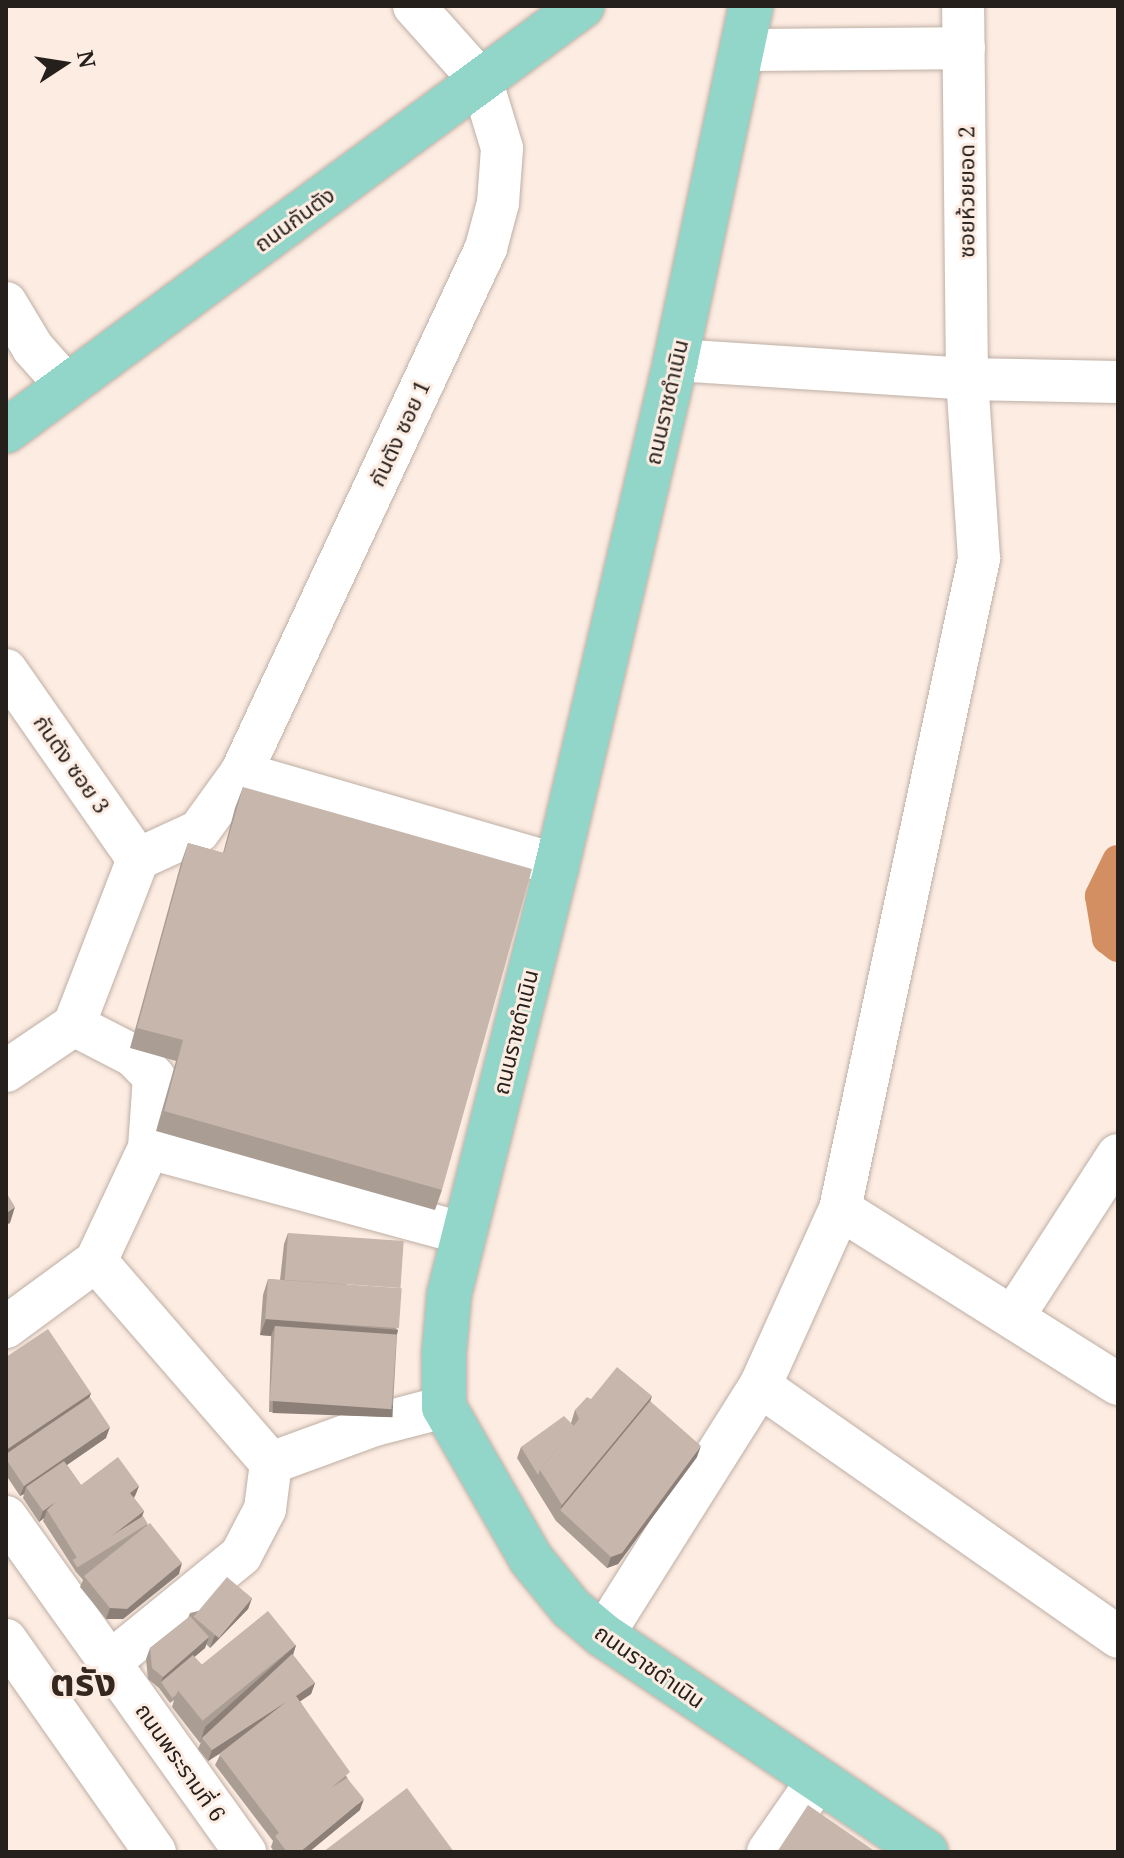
<!DOCTYPE html>
<meta charset="utf-8">
<style>
body{margin:0}
#map{position:relative;width:1124px;height:1858px;overflow:hidden;background:#fdece2;font-family:"Noto Serif","Noto Sans Thai",serif}
div>[style]{position:absolute}
.canal>*{height:32px;margin:-16px;padding:0 16px;transform-origin:16px;border-radius:16px;background:#d38f62}
.roads{filter:drop-shadow(0 0 2px #beafa5) drop-shadow(0 0 2px #beafa5)}
.minor>*{height:42px;margin:-21px;padding:0 21px;transform-origin:21px;border-radius:21px;background:#fff}
.major>*{height:44px;margin:-22px;padding:0 22px;transform-origin:22px;border-radius:22px;background:#91d6c8}
.wall>*{inset:0;background:#aa9d94}
.shaded-wall>*{inset:0;background:#8b7f78;transform-origin:0 0}
.building>*{inset:0;background:#c6b6ac;transform-origin:0 0}
span{translate:-50% -50%;white-space:nowrap;text-align:center;line-height:1.15;-webkit-text-stroke:6px #fdece2;paint-order:stroke}
.street-label{font-size:22px;color:#26201d}
.town-label{font-size:38px;color:#33271f;font-weight:700}
.frame{position:absolute;inset:0;border:8px solid #26201d;pointer-events:none}
.north{position:absolute;left:24px;top:24px;width:80px;height:80px;-webkit-text-stroke:6px #fdece2;paint-order:stroke;rotate:78deg;font-size:22px;font-weight:700;line-height:32px;text-align:center;color:#26201d}
.north::after{content:'';display:block;margin:auto;width:28px;height:36px;background:#26201d;clip-path:polygon(50% 0,100% 100%,50% 72%,0 100%)}
</style>
<div id="map">
<div class="canal">
<div style="left:1118px;top:861px;width:39px;rotate:116deg"></div>
<div style="left:1101px;top:896px;width:43px;rotate:80.5deg"></div>
<div style="left:1108px;top:938px;width:13px;rotate:39deg"></div>
</div>
<div class="roads">
<div class="minor">
<div style="left:743px;top:50px;width:221px;rotate:-0.5deg"></div>
<div style="left:6px;top:303px;width:52px;rotate:59deg"></div>
<div style="left:33px;top:348px;width:50px;rotate:48.3deg"></div>
<div style="left:676px;top:360px;width:292px;rotate:3.7deg"></div>
<div style="left:967px;top:379px;width:151px;rotate:1.1deg"></div>
<div style="left:6px;top:670px;width:231px;rotate:55.1deg"></div>
<div style="left:241px;top:773px;width:329px;rotate:16.2deg"></div>
<div style="left:6px;top:1071px;width:82px;rotate:-34.1deg"></div>
<div style="left:74px;top:1025px;width:178px;rotate:-68.9deg"></div>
<div style="left:138px;top:859px;width:67px;rotate:-24.7deg"></div>
<div style="left:199px;top:831px;width:72px;rotate:-54.1deg"></div>
<div style="left:241px;top:773px;width:579px;rotate:-64.98deg"></div>
<div style="left:486px;top:248px;width:47px;rotate:-75.1deg"></div>
<div style="left:498px;top:203px;width:55px;rotate:-85.8deg"></div>
<div style="left:502px;top:148px;width:69px;rotate:-106.9deg"></div>
<div style="left:482px;top:82px;width:102px;rotate:-131.8deg"></div>
<div style="left:149px;top:1148px;width:327px;rotate:15.2deg"></div>
<div style="left:840px;top:1209px;width:328px;rotate:32.2deg"></div>
<div style="left:96px;top:1261px;width:267px;rotate:49.1deg"></div>
<div style="left:1013px;top:1317px;width:193px;rotate:-57.1deg"></div>
<div style="left:6px;top:1327px;width:112px;rotate:-36.3deg"></div>
<div style="left:96px;top:1261px;width:125px;rotate:-64.9deg"></div>
<div style="left:149px;top:1148px;width:71px;rotate:-86deg"></div>
<div style="left:154px;top:1077px;width:29px;rotate:-134deg"></div>
<div style="left:134px;top:1056px;width:68px;rotate:-152.7deg"></div>
<div style="left:760px;top:1386px;width:437px;rotate:35deg"></div>
<div style="left:6px;top:1517px;width:412px;rotate:54.5deg"></div>
<div style="left:603px;top:1635px;width:294px;rotate:-57.8deg"></div>
<div style="left:760px;top:1386px;width:194px;rotate:-65.7deg"></div>
<div style="left:840px;top:1209px;width:665px;rotate:-77.93deg"></div>
<div style="left:979px;top:559px;width:180px;rotate:-93.8deg"></div>
<div style="left:967px;top:379px;width:373px;rotate:-90.6deg"></div>
<div style="left:6px;top:1640px;width:259px;rotate:54.9deg"></div>
<div style="left:110px;top:1662px;width:169px;rotate:-39.2deg"></div>
<div style="left:241px;top:1555px;width:52px;rotate:-62.4deg"></div>
<div style="left:265px;top:1509px;width:46px;rotate:-82.6deg"></div>
<div style="left:271px;top:1463px;width:111px;rotate:-20.1deg"></div>
<div style="left:375px;top:1425px;width:71px;rotate:-14.6deg"></div>
<div style="left:768px;top:1852px;width:88px;rotate:-55.2deg"></div>
</div>
<div class="major">
<div style="left:751px;top:6px;width:362px;rotate:102deg"></div>
<div style="left:676px;top:360px;width:519px;rotate:103.26deg"></div>
<div style="left:557px;top:865px;width:444px;rotate:104.1deg"></div>
<div style="left:449px;top:1296px;width:57px;rotate:95deg"></div>
<div style="left:444px;top:1353px;width:54px;rotate:90deg"></div>
<div style="left:444px;top:1407px;width:175px;rotate:60.2deg"></div>
<div style="left:531px;top:1559px;width:63px;rotate:50.8deg"></div>
<div style="left:571px;top:1608px;width:42px;rotate:40.2deg"></div>
<div style="left:603px;top:1635px;width:389px;rotate:33.9deg"></div>
<div style="left:6px;top:431px;width:716px;rotate:-36.42deg"></div>
</div>
</div>
<div class="wall">
<div style="clip-path:polygon(243px 787px,442px 1190px,435px 1210px,156px 1131px,176px 1061px,130px 1048px,181px 863px,188px 843px,223px 853px,235px 808px)"></div>
<div style="clip-path:polygon(288px 1233px,398px 1330px,397px 1335px,393px 1406px,389px 1417px,269px 1412px,271px 1336px,260px 1335px,263px 1295px,268px 1279px,280px 1280px,284px 1244px)"></div>
<div style="clip-path:polygon(6px 1357px,91px 1393px,89px 1398px,106px 1438px,67px 1465px,81px 1485px,139px 1486px,134px 1498px,144px 1511px,142px 1516px,179px 1574px,123px 1619px,106px 1619px,80px 1587px,83px 1580px,76px 1572px,43px 1521px,44px 1518px,39px 1522px,23px 1498px,24px 1494px,20px 1496px,6px 1475px)"></div>
<div style="clip-path:polygon(652px 1396px,650px 1401px,697px 1457px,618px 1564px,607px 1568px,556px 1521px,517px 1458px,521px 1447px,571px 1423px,575px 1410px,591px 1399px)"></div>
<div style="clip-path:polygon(252px 1598px,248px 1609px,210px 1648px,206px 1644px,205px 1648px,194px 1657px,204px 1667px,296px 1645px,293px 1655px,315px 1683px,311px 1694px,300px 1701px,348px 1779px,360px 1810px,309px 1852px,274px 1852px,271px 1847px,273px 1841px,215px 1765px,221px 1753px,208px 1761px,198px 1749px,201px 1742px,200px 1743px,172px 1707px,174px 1700px,170px 1703px,159px 1688px,148px 1679px,146px 1659px,150px 1648px,188px 1618px,190px 1613px)"></div>
</div>
<div class="shaded-wall">
<div style="clip-path:polygon(15px 1207px,10px 1223px,6px 1225px,6px 1213px)"></div>
<div style="clip-path:polygon(266px 1319px,398px 1330px,393px 1346px,275px 1326px,271px 1336px,260px 1335px)"></div>
<div style="clip-path:polygon(91px 1393px,85px 1409px,6px 1459px,6px 1450px)"></div>
<div style="clip-path:polygon(652px 1396px,646px 1412px,560px 1510px,562px 1505px)"></div>
<div style="left:273px;top:1401px;width:120px;height:12px;rotate:2deg"></div>
<div style="clip-path:polygon(110px 1427px,106px 1438px,29px 1491px,26px 1487px,24px 1494px,20px 1496px,24px 1486px)"></div>
<div style="clip-path:polygon(701px 1446px,697px 1457px,618px 1564px,607px 1568px,611px 1557px)"></div>
<div style="clip-path:polygon(139px 1486px,135px 1496px,126px 1503px,130px 1493px)"></div>
<div style="clip-path:polygon(57px 1501px,47px 1510px,44px 1518px,39px 1522px,43px 1511px)"></div>
<div style="clip-path:polygon(144px 1511px,140px 1522px,78px 1567px,79px 1561px)"></div>
<div style="clip-path:polygon(182px 1563px,179px 1574px,123px 1619px,106px 1619px,110px 1608px)"></div>
<div style="clip-path:polygon(252px 1598px,248px 1609px,210px 1648px,214px 1637px)"></div>
<div style="clip-path:polygon(209px 1637px,205px 1648px,163px 1684px,161px 1682px,163px 1677px)"></div>
<div style="clip-path:polygon(296px 1645px,291px 1661px,202px 1738px,200px 1743px,205px 1727px)"></div>
<div style="clip-path:polygon(315px 1683px,311px 1694px,292px 1707px,296px 1696px)"></div>
<div style="clip-path:polygon(286px 1702px,282px 1713px,208px 1761px,212px 1750px)"></div>
<div style="clip-path:polygon(364px 1799px,360px 1810px,309px 1852px,300px 1852px)"></div>
</div>
<div class="building">
<div style="clip-path:polygon(243px 787px,532px 869px,442px 1190px,164px 1111px,183px 1040px,137px 1028px,188px 843px,224px 853px)"></div>
<div style="clip-path:polygon(6px 1192px,15px 1207px,6px 1213px)"></div>
<div style="left:288px;top:1233px;width:116px;height:47px;rotate:4deg"></div>
<div style="left:268px;top:1279px;width:134px;height:40px;rotate:4deg"></div>
<div style="left:275px;top:1326px;width:122px;height:75px;rotate:4deg"></div>
<div style="clip-path:polygon(48px 1329px,91px 1393px,6px 1450px,6px 1357px)"></div>
<div style="clip-path:polygon(617px 1367px,652px 1396px,562px 1505px,540px 1470px,579px 1419px,575px 1410px,587px 1397px,591px 1399px)"></div>
<div style="clip-path:polygon(90px 1397px,110px 1427px,24px 1486px,6px 1459px,6px 1454px)"></div>
<div style="clip-path:polygon(650px 1401px,701px 1446px,622px 1553px,611px 1557px,560px 1510px)"></div>
<div style="clip-path:polygon(564px 1416px,574px 1426px,540px 1470px,538px 1475px,521px 1447px)"></div>
<div style="clip-path:polygon(118px 1457px,139px 1486px,130px 1493px,144px 1511px,79px 1561px,47px 1510px,57px 1501px,43px 1511px,26px 1487px,64px 1461px,81px 1485px)"></div>
<div style="left:143px;top:1516px;width:9px;height:83px;rotate:58deg"></div>
<div style="clip-path:polygon(150px 1523px,182px 1563px,127px 1609px,110px 1608px,84px 1576px)"></div>
<div style="left:227px;top:1577px;width:33px;height:52px;rotate:40deg"></div>
<div style="left:268px;top:1611px;width:44px;height:120px;rotate:51deg"></div>
<div style="clip-path:polygon(190px 1616px,209px 1637px,163px 1677px,152px 1668px,150px 1648px)"></div>
<div style="clip-path:polygon(292px 1654px,315px 1683px,296px 1696px,350px 1772px,331px 1788px,347px 1778px,364px 1799px,300px 1852px,287px 1852px,275px 1836px,279px 1833px,219px 1754px,286px 1702px,212px 1750px,202px 1738px)"></div>
<div style="clip-path:polygon(193px 1655px,204px 1667px,178px 1691px,176px 1695px,172px 1698px,161px 1682px)"></div>
<div style="clip-path:polygon(407px 1788px,454px 1852px,323px 1852px)"></div>
<div style="clip-path:polygon(808px 1805px,876px 1852px,777px 1852px)"></div>
</div>
<div class="street-label">
<span style="left:966px;top:192px;rotate:-90deg">ซอยห้วยยอด 2</span>
<span style="left:294px;top:219px;rotate:-36deg">ถนนกันตัง</span>
<span style="left:666px;top:402px;rotate:-77deg">ถนนราชดำเนิน</span>
<span style="left:399px;top:433px;rotate:-65deg">กันตัง ซอย 1</span>
<span style="left:72px;top:764px;rotate:55deg">กันตัง ซอย 3</span>
<span style="left:515px;top:1032px;rotate:-76deg">ถนนราชดำเนิน</span>
<span style="left:650px;top:1666px;rotate:35deg">ถนนราชดำเนิน</span>
<span style="left:181px;top:1762px;rotate:55deg">ถนนพระรามที่ 6</span>
</div>
<div class="town-label">
<span style="left:83px;top:1682px">ตรัง</span>
</div>
<div class="frame"></div>
<div class="north">N</div>
</div>
